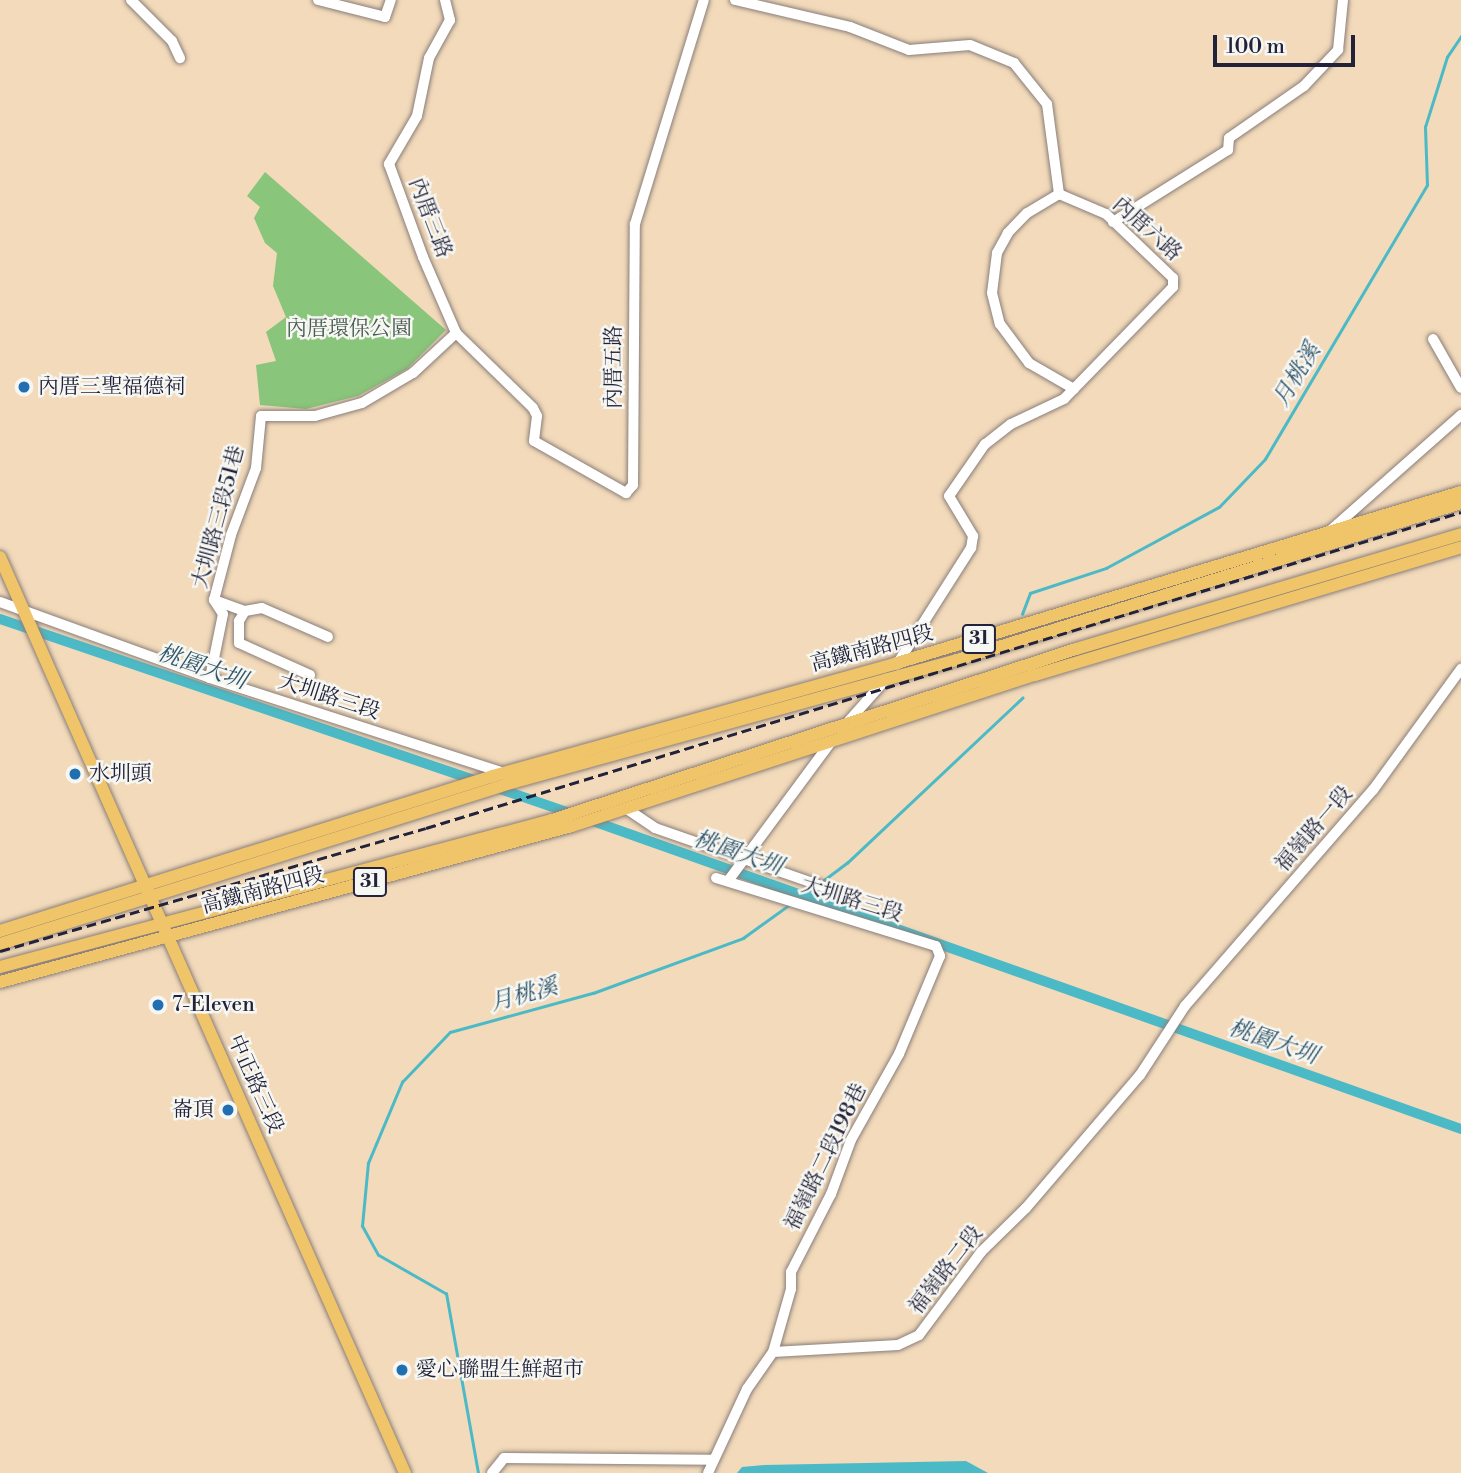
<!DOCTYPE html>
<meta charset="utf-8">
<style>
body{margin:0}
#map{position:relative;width:1461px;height:1473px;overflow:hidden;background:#f2daba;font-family:"Libre Bodoni","Noto Serif TC",serif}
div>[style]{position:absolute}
.green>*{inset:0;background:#89c57a}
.water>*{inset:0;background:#4cbac6}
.stream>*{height:2.5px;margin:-1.25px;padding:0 1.25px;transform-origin:1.25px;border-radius:1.25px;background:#4cbac6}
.canal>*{height:10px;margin:-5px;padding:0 5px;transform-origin:5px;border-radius:5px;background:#4cbac6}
.roads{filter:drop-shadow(0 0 2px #8a7e7a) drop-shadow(0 0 2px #8a7e7a)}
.minor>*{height:10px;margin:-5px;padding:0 5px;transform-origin:5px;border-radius:5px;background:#fff}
.major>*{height:12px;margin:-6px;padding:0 6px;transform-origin:6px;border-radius:6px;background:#f0c469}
.rail>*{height:2.5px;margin-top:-1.25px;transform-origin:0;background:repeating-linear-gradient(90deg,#22223b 0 10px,transparent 0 15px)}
.dots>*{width:19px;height:19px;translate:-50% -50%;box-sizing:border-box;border:4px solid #f6f6f2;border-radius:50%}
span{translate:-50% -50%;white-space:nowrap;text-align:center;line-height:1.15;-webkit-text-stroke:5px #f6f6f2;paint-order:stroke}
.shield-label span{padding:2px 5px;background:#f6f6f2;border:2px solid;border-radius:5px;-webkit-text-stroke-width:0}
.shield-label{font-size:19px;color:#22223b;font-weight:700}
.street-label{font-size:21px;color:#22223b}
.park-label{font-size:21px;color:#465b51}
.poi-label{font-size:21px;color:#22223b}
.left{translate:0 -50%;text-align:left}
.right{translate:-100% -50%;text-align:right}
.water-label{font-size:23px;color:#31576c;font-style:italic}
.scale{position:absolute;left:1213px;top:35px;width:142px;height:32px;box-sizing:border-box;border:4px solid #22223b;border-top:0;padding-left:9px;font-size:21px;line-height:24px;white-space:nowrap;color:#22223b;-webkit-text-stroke:5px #f6f6f2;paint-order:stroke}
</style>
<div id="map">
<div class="green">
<div style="clip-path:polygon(265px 172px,446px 330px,407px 369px,358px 396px,306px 409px,260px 405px,256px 365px,276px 361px,266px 332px,286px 317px,273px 286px,277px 253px,265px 243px,254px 218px,260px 207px,247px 196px)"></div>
</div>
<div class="water">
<div style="clip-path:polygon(966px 1461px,988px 1473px,737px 1473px,742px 1467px,764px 1465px)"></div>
</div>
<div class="stream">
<div style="left:1022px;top:614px;width:22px;rotate:-69deg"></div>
<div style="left:1030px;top:593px;width:80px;rotate:-18.2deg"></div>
<div style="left:1106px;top:568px;width:128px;rotate:-28.4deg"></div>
<div style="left:1219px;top:507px;width:66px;rotate:-46.2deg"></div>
<div style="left:1265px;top:459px;width:318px;rotate:-59.4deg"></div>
<div style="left:1427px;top:185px;width:58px;rotate:-92deg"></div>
<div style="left:1425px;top:127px;width:73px;rotate:-72.6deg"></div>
<div style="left:1447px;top:57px;width:25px;rotate:-56deg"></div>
<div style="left:820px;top:883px;width:34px;rotate:-37deg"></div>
<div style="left:847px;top:863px;width:241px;rotate:-43.3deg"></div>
<div style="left:798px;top:899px;width:21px;rotate:-35deg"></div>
<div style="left:478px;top:1473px;width:182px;rotate:-100.1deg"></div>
<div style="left:446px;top:1294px;width:78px;rotate:-150.2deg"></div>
<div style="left:378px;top:1255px;width:33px;rotate:-119deg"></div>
<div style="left:362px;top:1226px;width:63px;rotate:-84.6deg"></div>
<div style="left:368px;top:1163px;width:88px;rotate:-67.2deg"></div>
<div style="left:402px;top:1082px;width:69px;rotate:-46.2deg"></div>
<div style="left:450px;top:1032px;width:148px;rotate:-15.3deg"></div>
<div style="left:593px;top:993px;width:160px;rotate:-20.1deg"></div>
<div style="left:743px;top:938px;width:57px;rotate:-35.7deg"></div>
</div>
<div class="canal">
<div style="left:0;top:619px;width:507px;rotate:18.76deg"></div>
<div style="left:494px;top:787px;width:83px;rotate:18.9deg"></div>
<div style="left:587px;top:819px;width:927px;rotate:19.53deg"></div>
</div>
<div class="roads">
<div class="minor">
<div style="left:131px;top:0;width:58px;rotate:45deg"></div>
<div style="left:172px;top:41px;width:19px;rotate:65deg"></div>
<div style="left:318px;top:0;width:69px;rotate:14.2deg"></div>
<div style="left:385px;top:17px;width:18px;rotate:-71deg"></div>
<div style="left:445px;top:0;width:21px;rotate:76deg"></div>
<div style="left:450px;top:20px;width:43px;rotate:118.9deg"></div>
<div style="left:429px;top:58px;width:59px;rotate:101.7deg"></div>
<div style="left:417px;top:116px;width:56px;rotate:120.3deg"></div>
<div style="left:389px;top:164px;width:99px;rotate:69.9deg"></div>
<div style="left:423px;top:257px;width:83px;rotate:66.5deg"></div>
<div style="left:456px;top:333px;width:107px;rotate:44.2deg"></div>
<div style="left:533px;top:408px;width:9px;rotate:63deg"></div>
<div style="left:537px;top:416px;width:25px;rotate:97deg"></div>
<div style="left:534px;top:441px;width:106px;rotate:29.5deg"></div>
<div style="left:626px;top:493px;width:11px;rotate:-49deg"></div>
<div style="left:633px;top:485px;width:261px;rotate:-89.6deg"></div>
<div style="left:635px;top:224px;width:234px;rotate:-72.9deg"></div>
<div style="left:735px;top:0;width:118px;rotate:13.2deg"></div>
<div style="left:850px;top:27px;width:63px;rotate:21.3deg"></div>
<div style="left:909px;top:50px;width:61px;rotate:-4.7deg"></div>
<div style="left:970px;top:45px;width:48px;rotate:22.2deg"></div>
<div style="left:1014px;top:63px;width:53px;rotate:51.2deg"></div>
<div style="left:1047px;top:104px;width:91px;rotate:82.4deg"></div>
<div style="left:1059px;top:194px;width:51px;rotate:23.1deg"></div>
<div style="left:1106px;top:214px;width:93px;rotate:43.7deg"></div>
<div style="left:1173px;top:278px;width:9px;rotate:90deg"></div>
<div style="left:1173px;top:287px;width:156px;rotate:134.2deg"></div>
<div style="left:1064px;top:399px;width:59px;rotate:154.7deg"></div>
<div style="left:1011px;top:424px;width:33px;rotate:142deg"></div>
<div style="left:985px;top:444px;width:63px;rotate:124.7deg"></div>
<div style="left:949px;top:496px;width:47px;rotate:59deg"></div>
<div style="left:973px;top:536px;width:12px;rotate:99deg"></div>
<div style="left:971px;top:548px;width:138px;rotate:122.5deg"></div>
<div style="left:1059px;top:194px;width:37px;rotate:149deg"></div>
<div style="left:1027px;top:213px;width:28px;rotate:134deg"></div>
<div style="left:1008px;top:233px;width:23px;rotate:119deg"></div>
<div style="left:997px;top:253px;width:40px;rotate:97.1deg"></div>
<div style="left:992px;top:293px;width:32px;rotate:76deg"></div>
<div style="left:1000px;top:324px;width:49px;rotate:53.4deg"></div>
<div style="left:1029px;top:363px;width:52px;rotate:30deg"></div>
<div style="left:1113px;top:222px;width:136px;rotate:-32.1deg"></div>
<div style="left:1228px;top:150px;width:12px;rotate:-85deg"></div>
<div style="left:1229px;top:138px;width:91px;rotate:-34.7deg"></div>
<div style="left:1304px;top:86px;width:50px;rotate:-46.6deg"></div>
<div style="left:1338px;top:50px;width:50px;rotate:-84.3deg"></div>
<div style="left:1433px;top:339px;width:56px;rotate:60.3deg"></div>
<div style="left:1331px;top:530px;width:174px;rotate:-41.5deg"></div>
<div style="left:214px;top:600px;width:33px;rotate:20deg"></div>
<div style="left:245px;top:611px;width:17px;rotate:-10deg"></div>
<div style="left:262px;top:608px;width:72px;rotate:23.7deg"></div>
<div style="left:0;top:602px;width:223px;rotate:19.9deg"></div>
<div style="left:210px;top:678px;width:310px;rotate:17.9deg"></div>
<div style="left:245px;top:611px;width:12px;rotate:121deg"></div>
<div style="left:239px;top:621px;width:22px;rotate:90deg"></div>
<div style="left:239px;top:643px;width:78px;rotate:24.3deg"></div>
<div style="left:210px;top:678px;width:65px;rotate:-78.5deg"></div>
<div style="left:223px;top:614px;width:17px;rotate:-123deg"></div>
<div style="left:214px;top:600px;width:67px;rotate:-75.3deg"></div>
<div style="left:231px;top:535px;width:72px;rotate:-69.5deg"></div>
<div style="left:256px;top:468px;width:52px;rotate:-84.5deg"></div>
<div style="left:261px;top:416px;width:54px"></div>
<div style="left:315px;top:416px;width:49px;rotate:-15.5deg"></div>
<div style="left:362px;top:403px;width:59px;rotate:-30.5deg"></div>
<div style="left:413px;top:373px;width:59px;rotate:-42.9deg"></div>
<div style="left:847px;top:723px;width:59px;rotate:-48.4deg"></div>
<div style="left:627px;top:809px;width:34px;rotate:34deg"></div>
<div style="left:655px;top:828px;width:198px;rotate:19.2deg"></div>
<div style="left:716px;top:878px;width:230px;rotate:17.2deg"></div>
<div style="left:936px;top:946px;width:11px;rotate:68deg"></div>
<div style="left:940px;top:956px;width:106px;rotate:112.7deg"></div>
<div style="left:899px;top:1054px;width:98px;rotate:119.2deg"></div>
<div style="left:851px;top:1140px;width:58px;rotate:110.3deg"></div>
<div style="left:831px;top:1194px;width:88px;rotate:117.1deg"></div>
<div style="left:791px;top:1272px;width:17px;rotate:90deg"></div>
<div style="left:791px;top:1289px;width:66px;rotate:105.9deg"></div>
<div style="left:728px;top:881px;width:173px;rotate:-53.5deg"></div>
<div style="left:492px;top:1473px;width:19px;rotate:-51deg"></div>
<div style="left:504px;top:1458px;width:209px;rotate:0.5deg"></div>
<div style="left:708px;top:1473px;width:93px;rotate:-65.1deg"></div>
<div style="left:747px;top:1389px;width:45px;rotate:-54.9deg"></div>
<div style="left:773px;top:1352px;width:125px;rotate:-3.2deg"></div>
<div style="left:898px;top:1345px;width:23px;rotate:-25deg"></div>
<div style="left:919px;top:1335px;width:104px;rotate:-53.2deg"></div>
<div style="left:981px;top:1252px;width:63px;rotate:-44.4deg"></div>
<div style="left:1026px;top:1208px;width:175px;rotate:-49.4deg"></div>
<div style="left:1140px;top:1075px;width:82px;rotate:-56.9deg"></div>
<div style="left:1185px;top:1006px;width:286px;rotate:-49deg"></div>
<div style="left:1373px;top:790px;width:150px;rotate:-54deg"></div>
</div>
<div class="major">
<div style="left:0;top:557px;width:1002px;rotate:66.15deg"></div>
<div style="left:0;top:931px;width:517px;rotate:-17.45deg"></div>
<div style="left:493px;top:776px;width:420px;rotate:-15.6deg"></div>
<div style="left:897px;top:663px;width:589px;rotate:-16.87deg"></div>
<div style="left:0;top:944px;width:539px;rotate:-17.49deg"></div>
<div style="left:514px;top:782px;width:459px;rotate:-15.4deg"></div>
<div style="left:957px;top:660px;width:528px;rotate:-17.3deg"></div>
<div style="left:0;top:967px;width:571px;rotate:-14.91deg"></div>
<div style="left:552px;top:820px;width:551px;rotate:-18.07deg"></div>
<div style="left:1076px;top:649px;width:402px;rotate:-16.6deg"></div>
<div style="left:0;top:982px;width:593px;rotate:-15.26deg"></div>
<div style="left:572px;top:826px;width:487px;rotate:-18.1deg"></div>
<div style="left:1035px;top:675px;width:445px;rotate:-16.7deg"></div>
</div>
</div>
<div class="rail">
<div style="left:0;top:951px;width:443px;rotate:-16.1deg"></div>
<div style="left:426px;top:828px;width:1082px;rotate:-16.98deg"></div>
</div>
<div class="dots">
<div style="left:24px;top:387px;background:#1f6fb2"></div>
<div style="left:75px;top:774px;background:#1f6fb2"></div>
<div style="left:158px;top:1005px;background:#1f6fb2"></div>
<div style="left:228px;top:1110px;background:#1f6fb2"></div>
<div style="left:402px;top:1370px;background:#1f6fb2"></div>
</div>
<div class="shield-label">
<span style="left:979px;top:639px">31</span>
<span style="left:370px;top:882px">31</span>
</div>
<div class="street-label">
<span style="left:430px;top:218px;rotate:69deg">內厝三路</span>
<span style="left:1147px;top:229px;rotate:42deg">內厝六路</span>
<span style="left:614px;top:367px;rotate:-90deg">內厝五路</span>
<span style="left:219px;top:517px;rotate:-75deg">大圳路三段51巷</span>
<span style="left:872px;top:649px;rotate:-15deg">高鐵南路四段</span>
<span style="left:329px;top:697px;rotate:18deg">大圳路三段</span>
<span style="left:1314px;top:829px;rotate:-49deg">福嶺路一段</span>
<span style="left:263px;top:891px;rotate:-15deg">高鐵南路四段</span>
<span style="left:852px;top:900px;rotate:17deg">大圳路三段</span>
<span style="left:255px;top:1084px;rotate:66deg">中正路三段</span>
<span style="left:826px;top:1157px;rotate:-64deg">福嶺路二段198巷</span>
<span style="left:946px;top:1270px;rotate:-52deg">福嶺路二段</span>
</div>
<div class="park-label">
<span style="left:349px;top:329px">內厝環保公園</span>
</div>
<div class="poi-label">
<span class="left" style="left:38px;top:387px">內厝三聖福德祠</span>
<span class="left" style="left:89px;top:774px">水圳頭</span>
<span class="left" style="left:172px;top:1005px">7-Eleven</span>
<span class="right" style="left:214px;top:1110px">崙頂</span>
<span class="left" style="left:416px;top:1370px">愛心聯盟生鮮超市</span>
</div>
<div class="water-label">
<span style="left:1297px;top:375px;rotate:-59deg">月桃溪</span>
<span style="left:202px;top:667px;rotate:19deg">桃園大圳</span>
<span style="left:738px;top:853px;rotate:19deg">桃園大圳</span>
<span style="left:524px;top:995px;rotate:-15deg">月桃溪</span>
<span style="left:1273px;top:1042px;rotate:19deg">桃園大圳</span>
</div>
<div class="scale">100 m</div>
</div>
